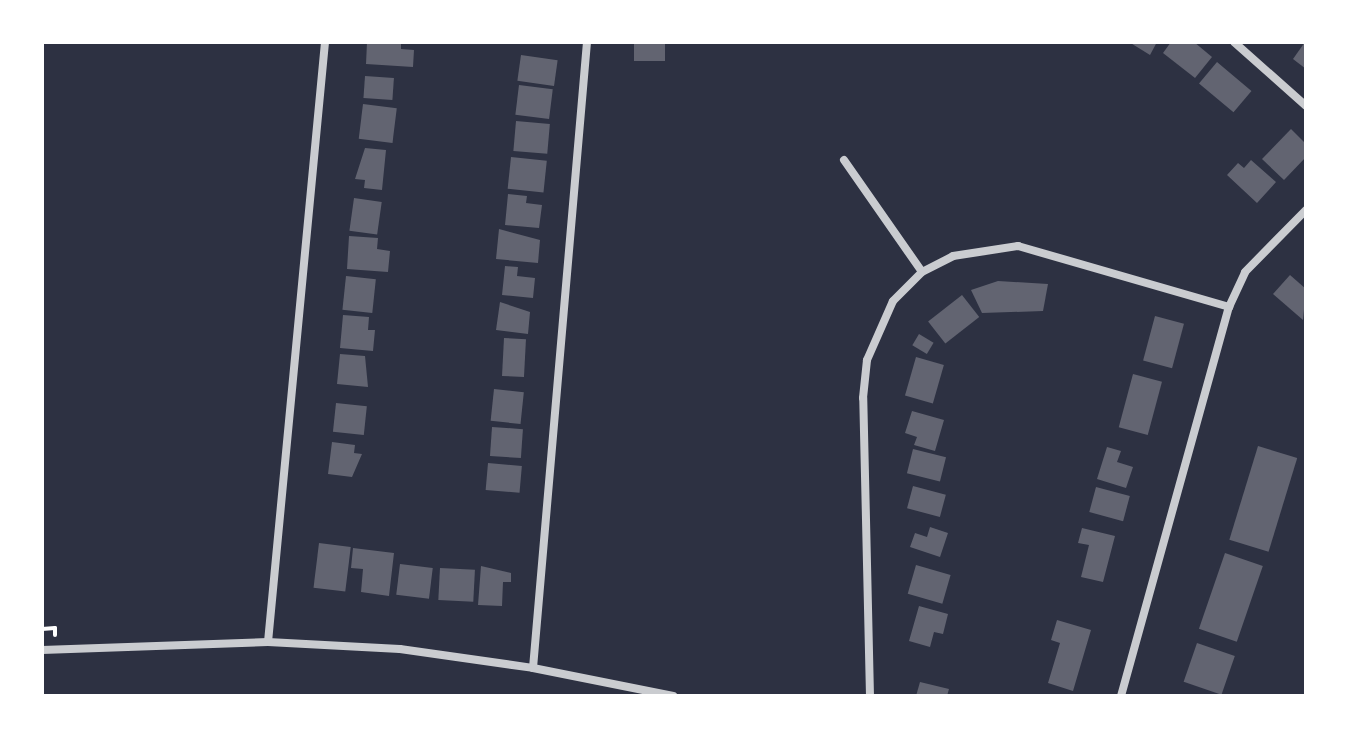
<!DOCTYPE html>
<style>
body{margin:0}
#map{position:relative;width:1348px;height:738px;overflow:hidden;background:#2d3142;font-family:"PT Sans",sans-serif}
div>[style]{position:absolute}
.building>*{inset:0;background:#626471;transform-origin:0 0}
.path>*{height:4px;margin:-2px;padding:0 2px;transform-origin:2px;border-radius:2px;background:#fff}
.minor>*{height:8px;margin:-4px;padding:0 4px;transform-origin:4px;border-radius:4px;background:#caccd0}
span{translate:-50% -50%;white-space:nowrap;text-align:center;line-height:1.15;-webkit-text-stroke:6px #fff;paint-order:stroke}
.frame{position:absolute;inset:0;border:44px solid #fff;pointer-events:none}
</style>
<div id="map">
<div class="building">
<div style="clip-path:polygon(367px 42px,401px 42px,401px 49px,414px 50px,413px 67px,366px 64px)"></div>
<div style="left:634px;top:42px;width:31px;height:19px"></div>
<div style="clip-path:polygon(1129px 42px,1157px 42px,1150px 55px)"></div>
<div style="clip-path:polygon(1171px 42px,1194px 42px,1212px 57px,1195px 78px,1163px 53px)"></div>
<div style="clip-path:polygon(1305px 42px,1306px 42px,1306px 69px,1293px 59px)"></div>
<div style="left:521px;top:55px;width:37px;height:26px;rotate:8deg"></div>
<div style="left:1217px;top:62px;width:45px;height:28px;rotate:40deg"></div>
<div style="left:365px;top:76px;width:29px;height:22px;rotate:4deg"></div>
<div style="left:519px;top:85px;width:34px;height:30px;rotate:7deg"></div>
<div style="left:363px;top:104px;width:34px;height:35px;rotate:7deg"></div>
<div style="left:516px;top:121px;width:34px;height:30px;rotate:5deg"></div>
<div style="clip-path:polygon(1291px 129px,1306px 144px,1306px 157px,1284px 180px,1262px 159px)"></div>
<div style="clip-path:polygon(365px 148px,386px 150px,382px 190px,364px 188px,365px 180px,355px 179px)"></div>
<div style="left:511px;top:157px;width:36px;height:32px;rotate:6deg"></div>
<div style="clip-path:polygon(1251px 160px,1276px 182px,1257px 203px,1227px 175px,1238px 163px,1244px 168px)"></div>
<div style="clip-path:polygon(508px 194px,527px 196px,526px 203px,542px 205px,539px 228px,505px 225px)"></div>
<div style="left:354px;top:198px;width:28px;height:33px;rotate:8deg"></div>
<div style="clip-path:polygon(499px 229px,540px 240px,538px 263px,496px 259px)"></div>
<div style="clip-path:polygon(349px 236px,378px 238px,377px 249px,390px 251px,388px 272px,347px 269px)"></div>
<div style="clip-path:polygon(505px 266px,518px 267px,517px 276px,535px 278px,533px 298px,502px 295px)"></div>
<div style="clip-path:polygon(1290px 275px,1306px 289px,1303px 320px,1273px 294px)"></div>
<div style="left:346px;top:276px;width:30px;height:34px;rotate:6deg"></div>
<div style="clip-path:polygon(998px 281px,1048px 284px,1043px 311px,982px 313px,971px 290px)"></div>
<div style="left:962px;top:295px;width:28px;height:43px;rotate:52deg"></div>
<div style="clip-path:polygon(500px 302px,530px 312px,528px 334px,496px 330px)"></div>
<div style="clip-path:polygon(343px 315px,369px 317px,368px 330px,375px 330px,373px 351px,340px 348px)"></div>
<div style="left:1155px;top:316px;width:30px;height:46px;rotate:15deg"></div>
<div style="left:919px;top:334px;width:17px;height:13px;rotate:31deg"></div>
<div style="left:504px;top:338px;width:22px;height:38px;rotate:3deg"></div>
<div style="clip-path:polygon(340px 354px,365px 356px,368px 387px,337px 384px)"></div>
<div style="left:916px;top:357px;width:29px;height:40px;rotate:16deg"></div>
<div style="left:1133px;top:374px;width:30px;height:55px;rotate:15deg"></div>
<div style="left:494px;top:389px;width:30px;height:32px;rotate:6deg"></div>
<div style="left:336px;top:403px;width:31px;height:29px;rotate:6deg"></div>
<div style="clip-path:polygon(912px 411px,944px 420px,935px 451px,914px 445px,917px 437px,905px 433px)"></div>
<div style="left:492px;top:427px;width:31px;height:29px;rotate:4deg"></div>
<div style="clip-path:polygon(332px 442px,355px 445px,354px 453px,362px 454px,352px 477px,328px 474px)"></div>
<div style="left:1258px;top:446px;width:41px;height:98px;rotate:17deg"></div>
<div style="clip-path:polygon(1107px 447px,1121px 451px,1117px 462px,1133px 467px,1126px 488px,1097px 479px)"></div>
<div style="left:913px;top:449px;width:34px;height:25px;rotate:14deg"></div>
<div style="left:488px;top:463px;width:34px;height:27px;rotate:5deg"></div>
<div style="left:913px;top:486px;width:34px;height:23px;rotate:15deg"></div>
<div style="left:1096px;top:487px;width:35px;height:26px;rotate:15deg"></div>
<div style="clip-path:polygon(930px 527px,948px 533px,940px 557px,910px 547px,915px 533px,927px 537px)"></div>
<div style="clip-path:polygon(1082px 528px,1115px 536px,1103px 582px,1081px 577px,1089px 545px,1078px 543px)"></div>
<div style="left:319px;top:543px;width:32px;height:45px;rotate:7deg"></div>
<div style="clip-path:polygon(353px 548px,394px 553px,389px 596px,361px 592px,363px 569px,351px 568px)"></div>
<div style="left:1225px;top:553px;width:40px;height:80px;rotate:19deg"></div>
<div style="left:400px;top:564px;width:33px;height:31px;rotate:7deg"></div>
<div style="left:916px;top:565px;width:36px;height:30px;rotate:16deg"></div>
<div style="clip-path:polygon(481px 566px,511px 573px,511px 582px,503px 582px,502px 606px,478px 605px)"></div>
<div style="left:440px;top:568px;width:35px;height:32px;rotate:3deg"></div>
<div style="clip-path:polygon(919px 606px,948px 614px,943px 634px,934px 632px,930px 647px,909px 641px)"></div>
<div style="clip-path:polygon(1057px 620px,1091px 630px,1073px 691px,1048px 683px,1060px 643px,1051px 640px)"></div>
<div style="left:1197px;top:643px;width:40px;height:41px;rotate:19deg"></div>
<div style="clip-path:polygon(920px 682px,949px 689px,947px 696px,916px 696px)"></div>
</div>
<div class="path">
<div style="left:42px;top:629px;width:13px;rotate:-4deg"></div>
<div style="left:55px;top:628px;width:7px;rotate:90deg"></div>
</div>
<div class="minor">
<div style="left:1234px;top:42px;width:96px;rotate:41.6deg"></div>
<div style="left:844px;top:160px;width:136px;rotate:55.1deg"></div>
<div style="left:268px;top:642px;width:603px;rotate:-84.57deg"></div>
<div style="left:42px;top:650px;width:226px;rotate:-2deg"></div>
<div style="left:268px;top:642px;width:132px;rotate:3deg"></div>
<div style="left:400px;top:649px;width:134px;rotate:8.1deg"></div>
<div style="left:533px;top:668px;width:143px;rotate:11.3deg"></div>
<div style="left:533px;top:668px;width:628px;rotate:-85.07deg"></div>
<div style="left:870px;top:696px;width:298px;rotate:-91.3deg"></div>
<div style="left:863px;top:398px;width:38px;rotate:-84deg"></div>
<div style="left:867px;top:360px;width:64px;rotate:-66.2deg"></div>
<div style="left:893px;top:301px;width:41px;rotate:-45deg"></div>
<div style="left:922px;top:272px;width:35px;rotate:-27deg"></div>
<div style="left:953px;top:256px;width:66px;rotate:-8.7deg"></div>
<div style="left:1018px;top:246px;width:220px;rotate:16.1deg"></div>
<div style="left:1121px;top:696px;width:404px;rotate:-74.5deg"></div>
<div style="left:1229px;top:307px;width:38px;rotate:-65deg"></div>
<div style="left:1245px;top:272px;width:87px;rotate:-45.5deg"></div>
</div>
<div class="frame"></div>
</div>
